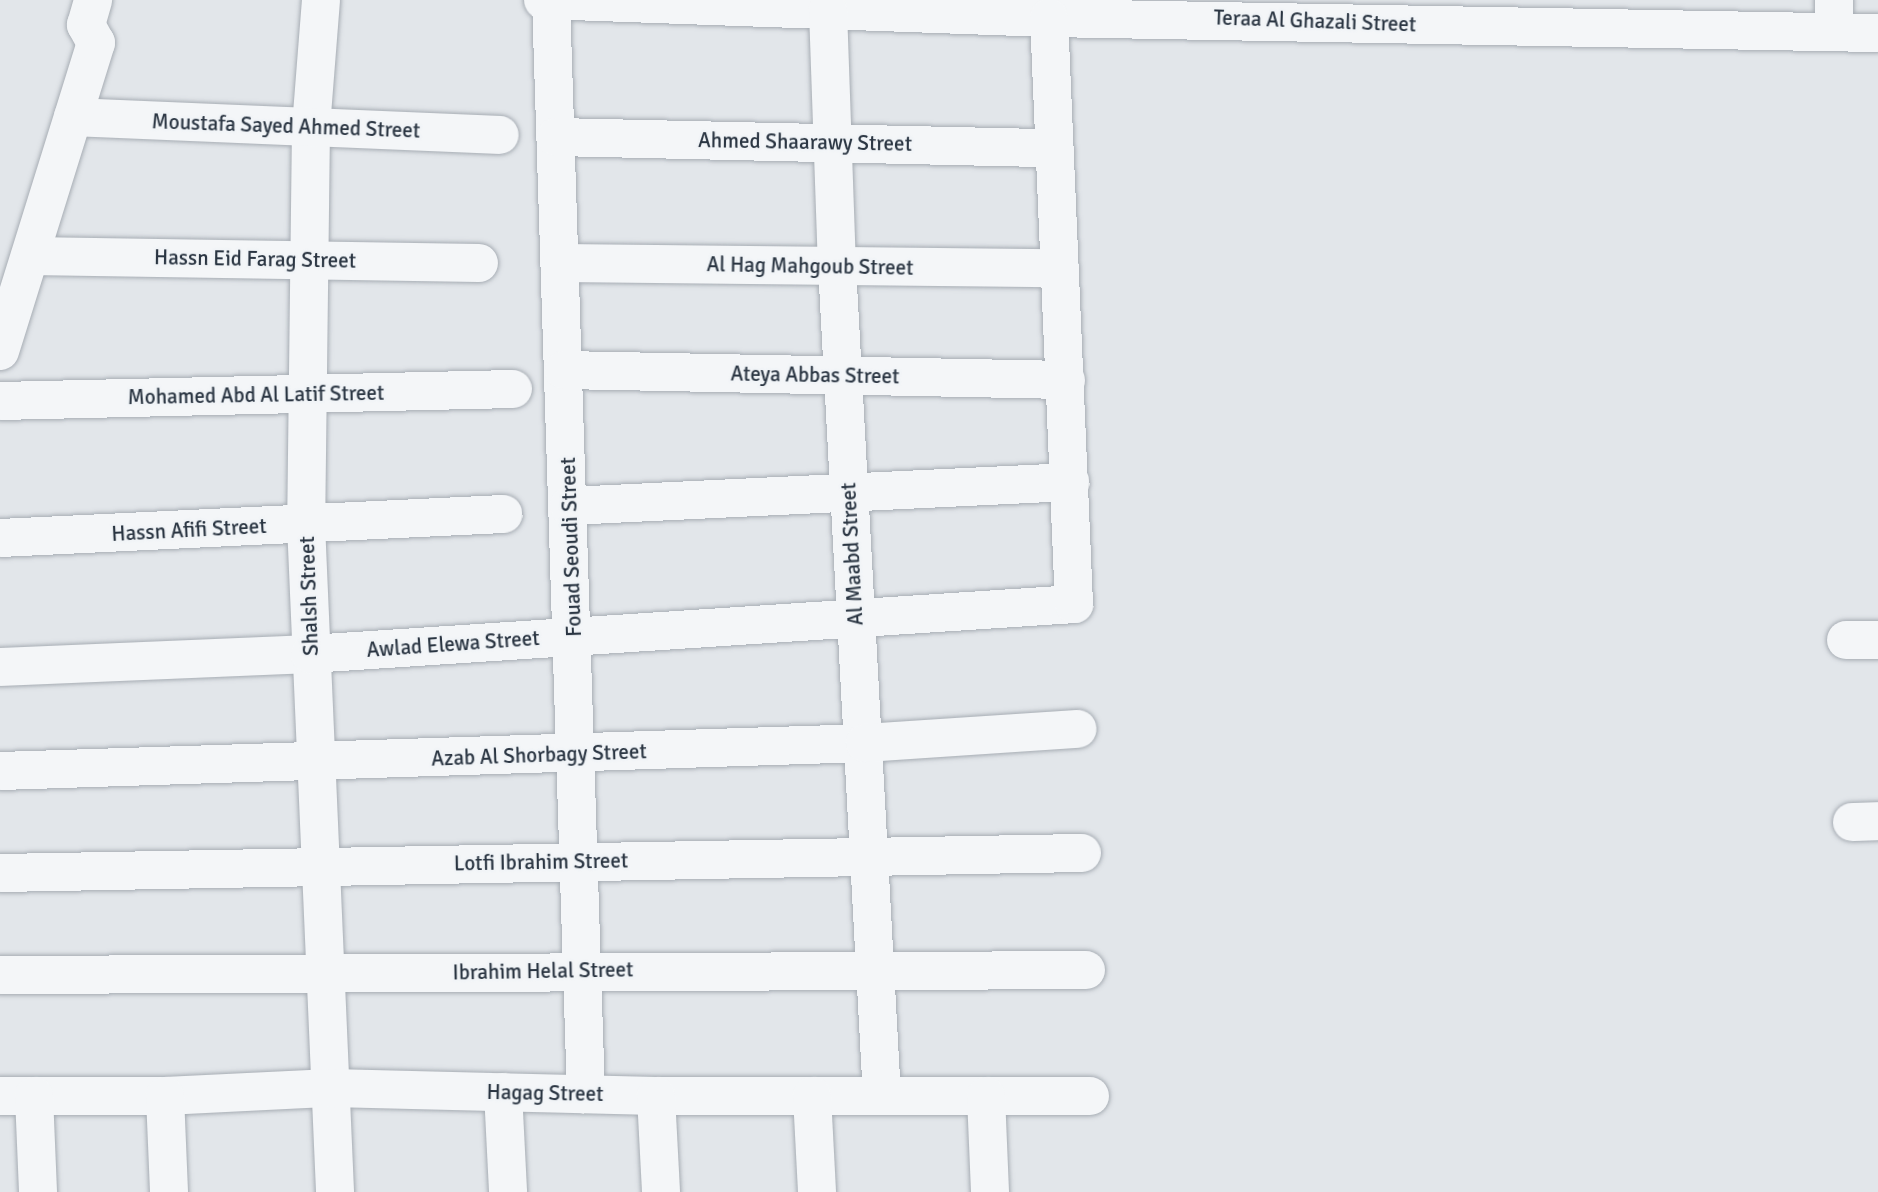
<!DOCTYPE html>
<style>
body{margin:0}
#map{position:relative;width:1878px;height:1192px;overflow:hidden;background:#e2e6ea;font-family:Signika,sans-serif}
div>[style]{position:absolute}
.roads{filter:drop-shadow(0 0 2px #a7adb4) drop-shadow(0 0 2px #a7adb4)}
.minor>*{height:38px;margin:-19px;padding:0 19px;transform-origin:19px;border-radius:19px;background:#f4f6f8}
span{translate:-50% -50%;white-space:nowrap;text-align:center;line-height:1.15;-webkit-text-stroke:5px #f1f4f7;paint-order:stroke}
.street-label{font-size:21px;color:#2a3542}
</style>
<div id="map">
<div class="roads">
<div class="minor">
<div style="left:321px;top:0;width:127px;rotate:94.5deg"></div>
<div style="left:311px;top:127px;width:397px;rotate:90.7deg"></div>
<div style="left:306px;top:524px;width:669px;rotate:87.51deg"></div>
<div style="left:543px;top:0;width:506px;rotate:2.04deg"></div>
<div style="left:1049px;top:18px;width:829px;rotate:1.04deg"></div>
<div style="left:551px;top:0;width:1095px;rotate:88.17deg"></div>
<div style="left:828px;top:10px;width:256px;rotate:88deg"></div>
<div style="left:837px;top:266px;width:831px;rotate:86.9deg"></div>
<div style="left:1834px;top:32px;width:32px;rotate:-90deg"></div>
<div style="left:73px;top:117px;width:427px;rotate:2.4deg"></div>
<div style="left:556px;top:137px;width:497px;rotate:1.3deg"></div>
<div style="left:30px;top:256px;width:449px;rotate:0.9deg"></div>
<div style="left:561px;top:263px;width:499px;rotate:0.6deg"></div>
<div style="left:0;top:351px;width:323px;rotate:-72.7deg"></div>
<div style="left:96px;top:43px;width:21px;rotate:-119deg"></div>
<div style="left:86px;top:25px;width:26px;rotate:-74deg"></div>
<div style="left:564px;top:370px;width:502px;rotate:1.14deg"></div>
<div style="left:0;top:401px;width:513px;rotate:-1.34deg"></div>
<div style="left:569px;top:506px;width:502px;rotate:-2.74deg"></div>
<div style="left:0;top:538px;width:504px;rotate:-2.73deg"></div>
<div style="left:1846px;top:640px;width:32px"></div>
<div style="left:0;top:667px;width:310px;rotate:-2.4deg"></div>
<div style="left:310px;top:654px;width:766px;rotate:-3.74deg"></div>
<div style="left:1074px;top:604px;width:587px;rotate:-92.44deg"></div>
<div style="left:0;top:771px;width:865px;rotate:-1.85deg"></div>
<div style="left:865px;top:743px;width:213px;rotate:-3.8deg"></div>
<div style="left:1852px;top:822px;width:26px;rotate:-2deg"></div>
<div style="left:0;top:873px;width:1082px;rotate:-1.06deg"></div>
<div style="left:0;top:975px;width:1086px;rotate:-0.26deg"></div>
<div style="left:503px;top:1092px;width:100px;rotate:87.1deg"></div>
<div style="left:0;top:1096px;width:165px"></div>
<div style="left:165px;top:1096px;width:166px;rotate:-2.8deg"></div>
<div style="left:331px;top:1088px;width:325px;rotate:1.4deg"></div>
<div style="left:656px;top:1096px;width:434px"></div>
<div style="left:34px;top:1096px;width:96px;rotate:87.6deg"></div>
<div style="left:165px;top:1096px;width:96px;rotate:87.6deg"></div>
<div style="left:656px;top:1096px;width:96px;rotate:87deg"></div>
<div style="left:812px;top:1096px;width:96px;rotate:87deg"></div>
<div style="left:986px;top:1096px;width:96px;rotate:87.6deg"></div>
</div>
</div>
<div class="street-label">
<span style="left:1315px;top:21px;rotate:2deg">Teraa Al Ghazali Street</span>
<span style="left:286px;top:126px;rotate:2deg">Moustafa Sayed Ahmed Street</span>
<span style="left:805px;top:142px;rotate:1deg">Ahmed Shaarawy Street</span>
<span style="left:255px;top:259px;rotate:1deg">Hassn Eid Farag Street</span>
<span style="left:810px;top:266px;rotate:1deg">Al Hag Mahgoub Street</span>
<span style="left:815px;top:375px;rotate:1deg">Ateya Abbas Street</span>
<span style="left:256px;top:395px;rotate:-1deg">Mohamed Abd Al Latif Street</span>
<span style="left:189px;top:530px;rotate:-3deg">Hassn Afifi Street</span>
<span style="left:571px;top:547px;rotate:-92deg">Fouad Seoudi Street</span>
<span style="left:852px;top:554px;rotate:-93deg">Al Maabd Street</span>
<span style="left:309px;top:596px;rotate:-92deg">Shalsh Street</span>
<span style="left:453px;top:644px;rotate:-4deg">Awlad Elewa Street</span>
<span style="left:539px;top:755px;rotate:-2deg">Azab Al Shorbagy Street</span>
<span style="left:541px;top:862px;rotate:-1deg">Lotfi Ibrahim Street</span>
<span style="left:543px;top:971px;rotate:-1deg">Ibrahim Helal Street</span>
<span style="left:545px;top:1093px;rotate:1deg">Hagag Street</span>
</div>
</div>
